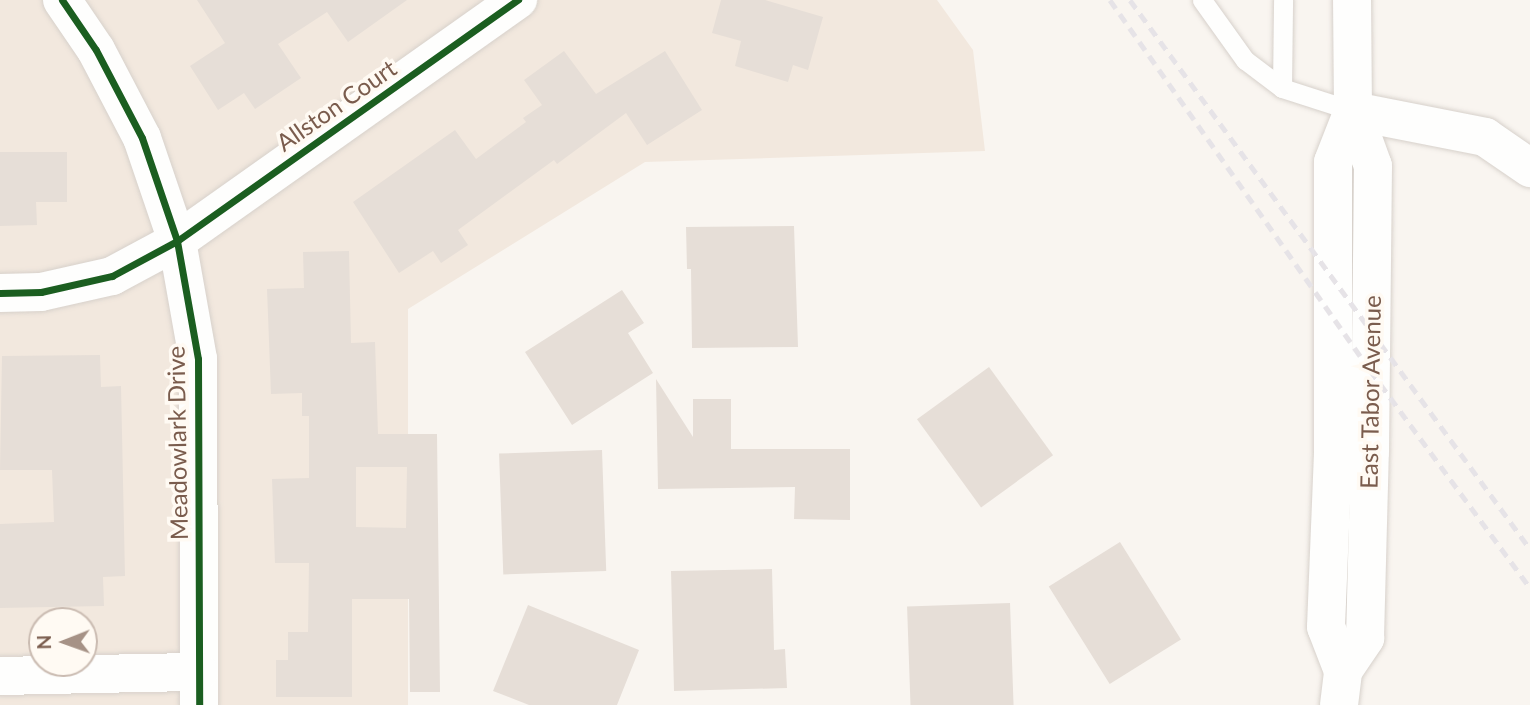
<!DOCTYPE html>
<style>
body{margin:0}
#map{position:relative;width:1530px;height:705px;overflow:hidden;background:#f9f5f0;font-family:Lato,sans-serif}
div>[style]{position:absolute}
.residential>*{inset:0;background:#f2e8de}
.building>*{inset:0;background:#e6ded7;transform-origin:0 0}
.roads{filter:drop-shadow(0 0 2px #d7d1cb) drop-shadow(0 0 2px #d7d1cb)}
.lane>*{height:19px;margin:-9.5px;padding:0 9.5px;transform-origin:9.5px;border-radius:9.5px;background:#fefefd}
.street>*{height:38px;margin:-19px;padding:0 19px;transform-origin:19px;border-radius:19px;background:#fefefd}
.secondary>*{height:38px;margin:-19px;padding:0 19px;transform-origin:19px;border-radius:19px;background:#fefefd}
.rail>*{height:5px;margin-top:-2.5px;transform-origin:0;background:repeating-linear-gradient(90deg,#e6e3e7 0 10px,transparent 0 17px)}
.cycleway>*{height:7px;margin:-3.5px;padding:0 3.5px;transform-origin:3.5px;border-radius:3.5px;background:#1b5e20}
span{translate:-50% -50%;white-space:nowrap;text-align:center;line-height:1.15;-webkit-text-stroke:7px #fffaf3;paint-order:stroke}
.street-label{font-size:24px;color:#7a5c4d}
.north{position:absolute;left:28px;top:607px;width:70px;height:70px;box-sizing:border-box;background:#fffaf3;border:2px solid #cabbb1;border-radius:50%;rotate:269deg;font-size:19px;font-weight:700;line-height:28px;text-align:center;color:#7a5c4d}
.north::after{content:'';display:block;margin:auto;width:24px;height:32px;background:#a69286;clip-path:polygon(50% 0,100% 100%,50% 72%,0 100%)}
</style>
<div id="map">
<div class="residential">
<div style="clip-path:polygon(evenodd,0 0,937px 0,973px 50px,985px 151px,645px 162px,408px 309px,408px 705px,0 705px,0 0,42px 621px,84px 621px,84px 663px,42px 663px,42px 621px)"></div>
</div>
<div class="building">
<div style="clip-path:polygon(197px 0,407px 0,348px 42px,327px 12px,278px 44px,301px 78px,255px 109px,244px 93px,218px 110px,190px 66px,225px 43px)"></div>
<div style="clip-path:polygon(721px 0,765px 0,823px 17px,808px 70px,793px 65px,788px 82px,735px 66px,741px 41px,712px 33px)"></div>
<div style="clip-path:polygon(564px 51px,596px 94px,665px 51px,702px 110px,647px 145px,626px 113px,557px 164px,554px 160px,458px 230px,468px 245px,441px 263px,433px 251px,399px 273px,353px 202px,455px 130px,476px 159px,526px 122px,523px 118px,542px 105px,524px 80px)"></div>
<div style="clip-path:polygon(0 152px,67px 152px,67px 202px,36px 202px,37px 225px,0 226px)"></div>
<div style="clip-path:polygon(794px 226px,798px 347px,692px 348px,691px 269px,687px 269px,686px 227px)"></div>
<div style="clip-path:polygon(evenodd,349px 251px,351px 343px,375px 342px,378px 434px,437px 434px,440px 692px,410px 692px,409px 599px,352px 599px,352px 697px,276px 697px,276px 660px,288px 660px,288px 632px,308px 632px,309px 563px,275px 563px,272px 479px,309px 478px,309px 416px,302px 416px,302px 393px,271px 394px,267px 289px,304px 288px,303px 252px,349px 251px,356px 467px,407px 467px,406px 528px,356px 527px,356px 467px)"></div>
<div style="clip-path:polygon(622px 290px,644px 323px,628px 333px,653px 373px,572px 425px,525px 352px)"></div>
<div style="clip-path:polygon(100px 355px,101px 387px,121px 386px,125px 576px,103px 577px,104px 606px,0 608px,0 524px,54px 522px,52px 470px,0 470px,2px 356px)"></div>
<div style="left:989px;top:367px;width:109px;height:89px;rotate:54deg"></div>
<div style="clip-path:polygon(656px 379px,693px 437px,693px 399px,731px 399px,731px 449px,850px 449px,850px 520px,794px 519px,795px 487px,658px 489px)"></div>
<div style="left:602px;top:450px;width:121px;height:103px;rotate:88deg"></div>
<div style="left:1120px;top:542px;width:115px;height:84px;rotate:58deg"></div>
<div style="clip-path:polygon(772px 569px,774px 650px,785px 649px,787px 688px,674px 691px,671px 571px)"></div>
<div style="left:1010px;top:603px;width:102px;height:103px;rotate:88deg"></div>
<div style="clip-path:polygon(528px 605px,639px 650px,617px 705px,529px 705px,493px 691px)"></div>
</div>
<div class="roads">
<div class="lane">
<div style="left:1202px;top:0;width:74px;rotate:54.4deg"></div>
<div style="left:1245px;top:60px;width:46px;rotate:37.1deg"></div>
<div style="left:1282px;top:88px;width:75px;rotate:17.9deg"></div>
<div style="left:1282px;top:88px;width:88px;rotate:-89.3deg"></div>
</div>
<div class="street">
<div style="left:62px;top:0;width:60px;rotate:55.8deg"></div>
<div style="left:96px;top:50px;width:99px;rotate:62.4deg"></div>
<div style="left:142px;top:138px;width:109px;rotate:71.2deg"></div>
<div style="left:177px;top:241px;width:120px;rotate:79.9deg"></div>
<div style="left:198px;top:359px;width:346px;rotate:89.8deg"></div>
<div style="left:0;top:293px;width:41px;rotate:-1.4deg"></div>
<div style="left:41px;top:292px;width:73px;rotate:-12.7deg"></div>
<div style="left:112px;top:276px;width:74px;rotate:-28.3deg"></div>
<div style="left:177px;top:241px;width:418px;rotate:-35.3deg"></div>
<div style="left:0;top:676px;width:199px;rotate:-1.2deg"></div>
</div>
<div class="secondary">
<div style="left:1353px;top:111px;width:135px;rotate:11.1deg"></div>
<div style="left:1485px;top:137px;width:55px;rotate:34.6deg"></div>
<div style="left:1343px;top:671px;width:40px;rotate:-56deg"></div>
<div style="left:1365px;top:638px;width:186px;rotate:-88.5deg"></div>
<div style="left:1370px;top:452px;width:286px;rotate:-89.4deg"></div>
<div style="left:1373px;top:166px;width:59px;rotate:-110deg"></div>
<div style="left:1353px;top:111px;width:111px;rotate:-90.5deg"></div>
<div style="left:1339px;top:705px;width:34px;rotate:-83deg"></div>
<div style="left:1343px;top:671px;width:47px;rotate:-111.1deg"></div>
<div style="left:1326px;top:627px;width:176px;rotate:-87.7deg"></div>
<div style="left:1333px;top:451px;width:289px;rotate:-90deg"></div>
<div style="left:1333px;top:162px;width:55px;rotate:-68.6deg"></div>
</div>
</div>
<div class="rail">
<div style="left:1110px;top:0;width:452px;rotate:54.9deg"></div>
<div style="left:1370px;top:370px;width:270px;rotate:53.7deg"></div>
<div style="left:1130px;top:0;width:679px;rotate:53.92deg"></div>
</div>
<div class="cycleway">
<div style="left:62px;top:0;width:60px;rotate:55.8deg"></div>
<div style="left:96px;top:50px;width:99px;rotate:62.4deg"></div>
<div style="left:142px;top:138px;width:109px;rotate:71.2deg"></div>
<div style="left:177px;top:241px;width:120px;rotate:79.9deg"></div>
<div style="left:198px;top:359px;width:346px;rotate:89.8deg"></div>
<div style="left:0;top:293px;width:41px;rotate:-1.4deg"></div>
<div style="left:41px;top:292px;width:73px;rotate:-12.7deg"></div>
<div style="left:112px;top:276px;width:74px;rotate:-28.3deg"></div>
<div style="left:177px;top:241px;width:418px;rotate:-35.3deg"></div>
</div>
<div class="street-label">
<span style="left:336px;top:105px;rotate:-35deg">Allston Court</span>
<span style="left:1370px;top:392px;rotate:-89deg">East Tabor Avenue</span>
<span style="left:177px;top:443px;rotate:-91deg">Meadowlark Drive</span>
</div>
<div class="north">N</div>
</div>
